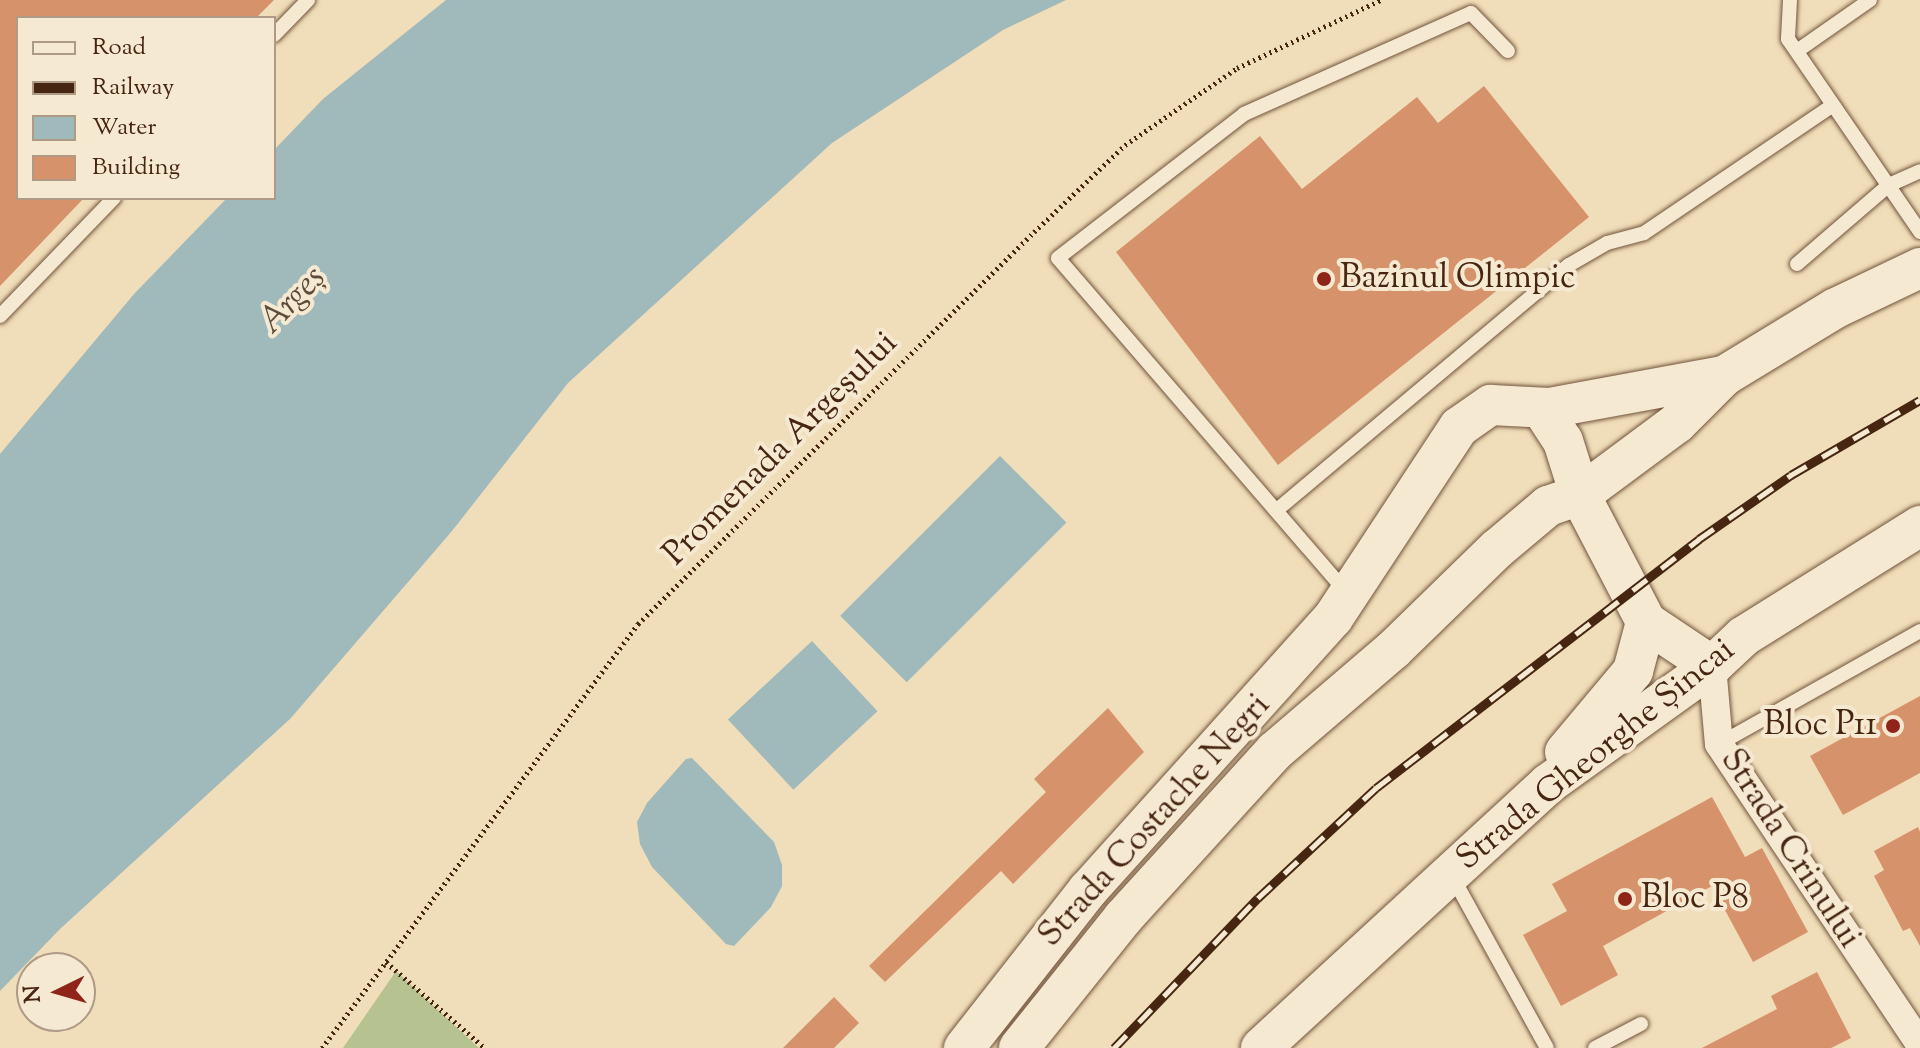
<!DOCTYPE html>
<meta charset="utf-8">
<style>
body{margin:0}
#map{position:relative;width:1920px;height:1048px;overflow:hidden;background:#f0ddb9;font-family:"Sorts Mill Goudy",serif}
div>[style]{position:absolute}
.green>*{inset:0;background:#b7c291}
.water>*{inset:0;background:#a0b9bb;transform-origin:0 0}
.building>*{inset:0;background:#d6926a}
.path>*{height:5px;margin-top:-2.5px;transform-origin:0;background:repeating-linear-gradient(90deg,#472611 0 2px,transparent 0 6px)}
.roads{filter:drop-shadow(0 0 2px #71543b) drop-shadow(0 0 2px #71543b)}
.service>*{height:14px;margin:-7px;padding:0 7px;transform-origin:7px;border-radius:7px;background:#f5e9d2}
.minor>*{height:28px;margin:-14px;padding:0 14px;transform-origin:14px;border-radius:14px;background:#f5e9d2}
.secondary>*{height:40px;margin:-20px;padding:0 20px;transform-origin:20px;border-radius:20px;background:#f5e9d2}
.rail>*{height:9px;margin-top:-4.5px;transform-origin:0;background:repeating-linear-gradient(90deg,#f5e9d2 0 18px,#472611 0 36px);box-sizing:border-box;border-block:2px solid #472611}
.dots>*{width:22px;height:22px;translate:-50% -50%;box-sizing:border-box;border:4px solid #f5e9d2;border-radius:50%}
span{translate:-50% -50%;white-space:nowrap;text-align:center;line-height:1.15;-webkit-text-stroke:8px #f5e9d2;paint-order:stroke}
.poi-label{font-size:34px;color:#472611}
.left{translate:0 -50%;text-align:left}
.right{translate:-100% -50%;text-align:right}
.street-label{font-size:34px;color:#472611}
.water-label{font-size:36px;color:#5d4b3c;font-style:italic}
.legend{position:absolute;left:16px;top:16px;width:260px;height:184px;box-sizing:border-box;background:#f5e9d2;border:2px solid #af9b85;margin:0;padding:10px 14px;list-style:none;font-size:24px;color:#472611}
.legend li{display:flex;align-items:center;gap:16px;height:40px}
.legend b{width:40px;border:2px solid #af9b85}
.north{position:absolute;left:16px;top:952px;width:80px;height:80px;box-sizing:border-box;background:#f5e9d2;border:2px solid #af9b85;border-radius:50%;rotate:265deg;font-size:22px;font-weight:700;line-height:32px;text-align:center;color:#472611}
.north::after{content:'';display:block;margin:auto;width:28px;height:36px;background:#8f2418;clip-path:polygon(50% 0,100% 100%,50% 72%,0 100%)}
</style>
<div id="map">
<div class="green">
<div style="clip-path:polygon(396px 971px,479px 1048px,343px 1048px)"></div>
</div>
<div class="water">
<div style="clip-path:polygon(446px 0,1066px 0,1003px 30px,832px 143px,568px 383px,452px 531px,290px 719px,60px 929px,0 991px,0 454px,134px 294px,227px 198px,274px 198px,274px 150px,323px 99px)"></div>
<div style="left:1000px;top:456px;width:94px;height:226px;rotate:45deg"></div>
<div style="left:812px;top:641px;width:96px;height:115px;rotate:47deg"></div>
<div style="clip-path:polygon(692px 758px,774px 842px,782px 865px,782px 886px,771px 907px,734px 946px,726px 944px,652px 867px,640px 844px,637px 822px,647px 803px,686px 759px)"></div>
</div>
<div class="building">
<div style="clip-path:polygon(0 0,274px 0,256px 18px,18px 18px,18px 198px,84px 198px,0 286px)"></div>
<div style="clip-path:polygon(1484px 86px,1589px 217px,1278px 465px,1116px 252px,1260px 136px,1302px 189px,1417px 97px,1438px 123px)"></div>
<div style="clip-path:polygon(1920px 696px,1920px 773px,1843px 815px,1810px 756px)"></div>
<div style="clip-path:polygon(1108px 708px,1144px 752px,1013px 884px,1001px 871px,885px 982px,869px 966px,1046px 792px,1034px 779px)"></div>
<div style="clip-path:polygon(1712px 797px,1745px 857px,1762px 848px,1808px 932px,1753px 962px,1712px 886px,1603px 946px,1618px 975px,1561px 1006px,1523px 935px,1567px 911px,1552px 884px)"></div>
<div style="clip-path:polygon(1918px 827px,1920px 832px,1920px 946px,1910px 928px,1903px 931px,1874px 876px,1884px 870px,1874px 851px)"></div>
<div style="clip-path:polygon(1817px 972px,1851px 1038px,1831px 1048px,1702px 1048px,1777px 1009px,1771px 996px)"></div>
<div style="clip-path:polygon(834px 997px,859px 1023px,834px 1048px,783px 1048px)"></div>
</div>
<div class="path">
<div style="left:386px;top:962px;width:131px;rotate:41deg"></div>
<div style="left:322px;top:1048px;width:529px;rotate:-53.3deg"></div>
<div style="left:638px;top:624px;width:557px;rotate:-44.71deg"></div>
<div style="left:1034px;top:232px;width:126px;rotate:-43.7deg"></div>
<div style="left:1125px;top:145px;width:136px;rotate:-34.5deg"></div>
<div style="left:1237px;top:68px;width:159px;rotate:-25.3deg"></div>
</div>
<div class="roads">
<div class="service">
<div style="left:1790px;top:0;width:39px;rotate:93deg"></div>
<div style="left:1788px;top:39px;width:234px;rotate:55.6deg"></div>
<div style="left:274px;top:35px;width:49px;rotate:-45.8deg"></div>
<div style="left:1797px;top:51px;width:89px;rotate:-34.9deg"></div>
<div style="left:1797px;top:264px;width:121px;rotate:-40.7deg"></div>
<div style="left:1889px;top:185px;width:34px;rotate:-24deg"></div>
<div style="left:0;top:316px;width:164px;rotate:-46deg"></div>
<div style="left:1278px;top:509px;width:380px;rotate:-40deg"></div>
<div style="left:1569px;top:265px;width:44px;rotate:-30.1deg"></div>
<div style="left:1607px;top:243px;width:38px;rotate:-15deg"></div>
<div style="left:1644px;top:233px;width:225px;rotate:-34.1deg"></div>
<div style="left:1347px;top:593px;width:442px;rotate:-130.8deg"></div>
<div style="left:1058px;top:258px;width:235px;rotate:-37.7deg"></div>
<div style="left:1244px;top:114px;width:248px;rotate:-24deg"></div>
<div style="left:1471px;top:13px;width:53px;rotate:45.8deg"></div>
<div style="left:1719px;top:744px;width:231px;rotate:-29.3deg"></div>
<div style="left:1452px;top:876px;width:196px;rotate:61.1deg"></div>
<div style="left:1595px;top:1048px;width:52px;rotate:-27.6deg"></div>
</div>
<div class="minor">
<div style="left:1712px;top:666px;width:78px;rotate:84.9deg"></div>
<div style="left:1719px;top:744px;width:361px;rotate:56.2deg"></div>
</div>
<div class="secondary">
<div style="left:1542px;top:409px;width:38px;rotate:57deg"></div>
<div style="left:1563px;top:441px;width:57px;rotate:72.5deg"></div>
<div style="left:1580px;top:495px;width:143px;rotate:62.5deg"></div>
<div style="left:1646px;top:622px;width:79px;rotate:33.7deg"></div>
<div style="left:1565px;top:752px;width:106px;rotate:-50deg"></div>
<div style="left:1633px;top:671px;width:51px;rotate:-75.1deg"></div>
<div style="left:964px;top:1048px;width:201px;rotate:-51.9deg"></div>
<div style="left:1088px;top:890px;width:366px;rotate:-48deg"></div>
<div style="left:1333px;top:618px;width:229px;rotate:-56.6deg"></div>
<div style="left:1459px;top:427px;width:39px;rotate:-35deg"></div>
<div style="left:1491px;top:405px;width:58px;rotate:3deg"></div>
<div style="left:1549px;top:408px;width:178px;rotate:-10.4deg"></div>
<div style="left:1019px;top:1048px;width:166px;rotate:-51.3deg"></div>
<div style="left:1123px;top:918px;width:226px;rotate:-47.7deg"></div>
<div style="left:1275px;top:751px;width:155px;rotate:-40.6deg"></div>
<div style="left:1393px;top:650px;width:145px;rotate:-44.2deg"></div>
<div style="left:1497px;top:549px;width:67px;rotate:-40.1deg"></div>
<div style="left:1548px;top:506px;width:34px;rotate:-19deg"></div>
<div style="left:1580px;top:495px;width:121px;rotate:-36.6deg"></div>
<div style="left:1677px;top:423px;width:66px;rotate:-45deg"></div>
<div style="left:1724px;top:376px;width:131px;rotate:-31.3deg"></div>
<div style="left:1836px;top:308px;width:93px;rotate:-25.5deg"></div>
<div style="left:1261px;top:1048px;width:390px;rotate:-42.6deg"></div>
<div style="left:1548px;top:784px;width:202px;rotate:-35.7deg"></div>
<div style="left:1712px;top:666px;width:44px;rotate:-43.2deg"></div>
<div style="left:1744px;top:636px;width:208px;rotate:-32deg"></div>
</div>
</div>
<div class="rail">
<div style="left:1114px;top:1048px;width:208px;rotate:-46.2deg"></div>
<div style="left:1258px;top:898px;width:161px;rotate:-43deg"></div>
<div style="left:1376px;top:788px;width:408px;rotate:-37.6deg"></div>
<div style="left:1699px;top:539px;width:112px;rotate:-34.8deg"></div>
<div style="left:1791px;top:475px;width:149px;rotate:-30.2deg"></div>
</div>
<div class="dots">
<div style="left:1324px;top:279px;background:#8f2418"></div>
<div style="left:1893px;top:726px;background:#8f2418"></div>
<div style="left:1625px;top:899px;background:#8f2418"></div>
</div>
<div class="poi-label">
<span class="left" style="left:1340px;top:279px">Bazinul Olimpic</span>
<span class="right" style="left:1877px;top:726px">Bloc P11</span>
<span class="left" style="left:1641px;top:899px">Bloc P8</span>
</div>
<div class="street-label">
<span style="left:781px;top:449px;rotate:-45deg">Promenada Argeșului</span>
<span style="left:1596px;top:755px;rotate:-39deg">Strada Gheorghe Șincai</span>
<span style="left:1155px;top:821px;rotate:-48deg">Strada Costache Negri</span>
<span style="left:1790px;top:849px;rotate:57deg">Strada Crinului</span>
</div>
<div class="water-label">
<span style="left:293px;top:301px;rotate:-46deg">Argeș</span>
</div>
<ul class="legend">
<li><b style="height:10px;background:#f5e9d2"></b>Road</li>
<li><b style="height:10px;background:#472611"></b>Railway</li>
<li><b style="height:22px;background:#a0b9bb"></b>Water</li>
<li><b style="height:22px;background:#d6926a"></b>Building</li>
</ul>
<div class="north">N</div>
</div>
